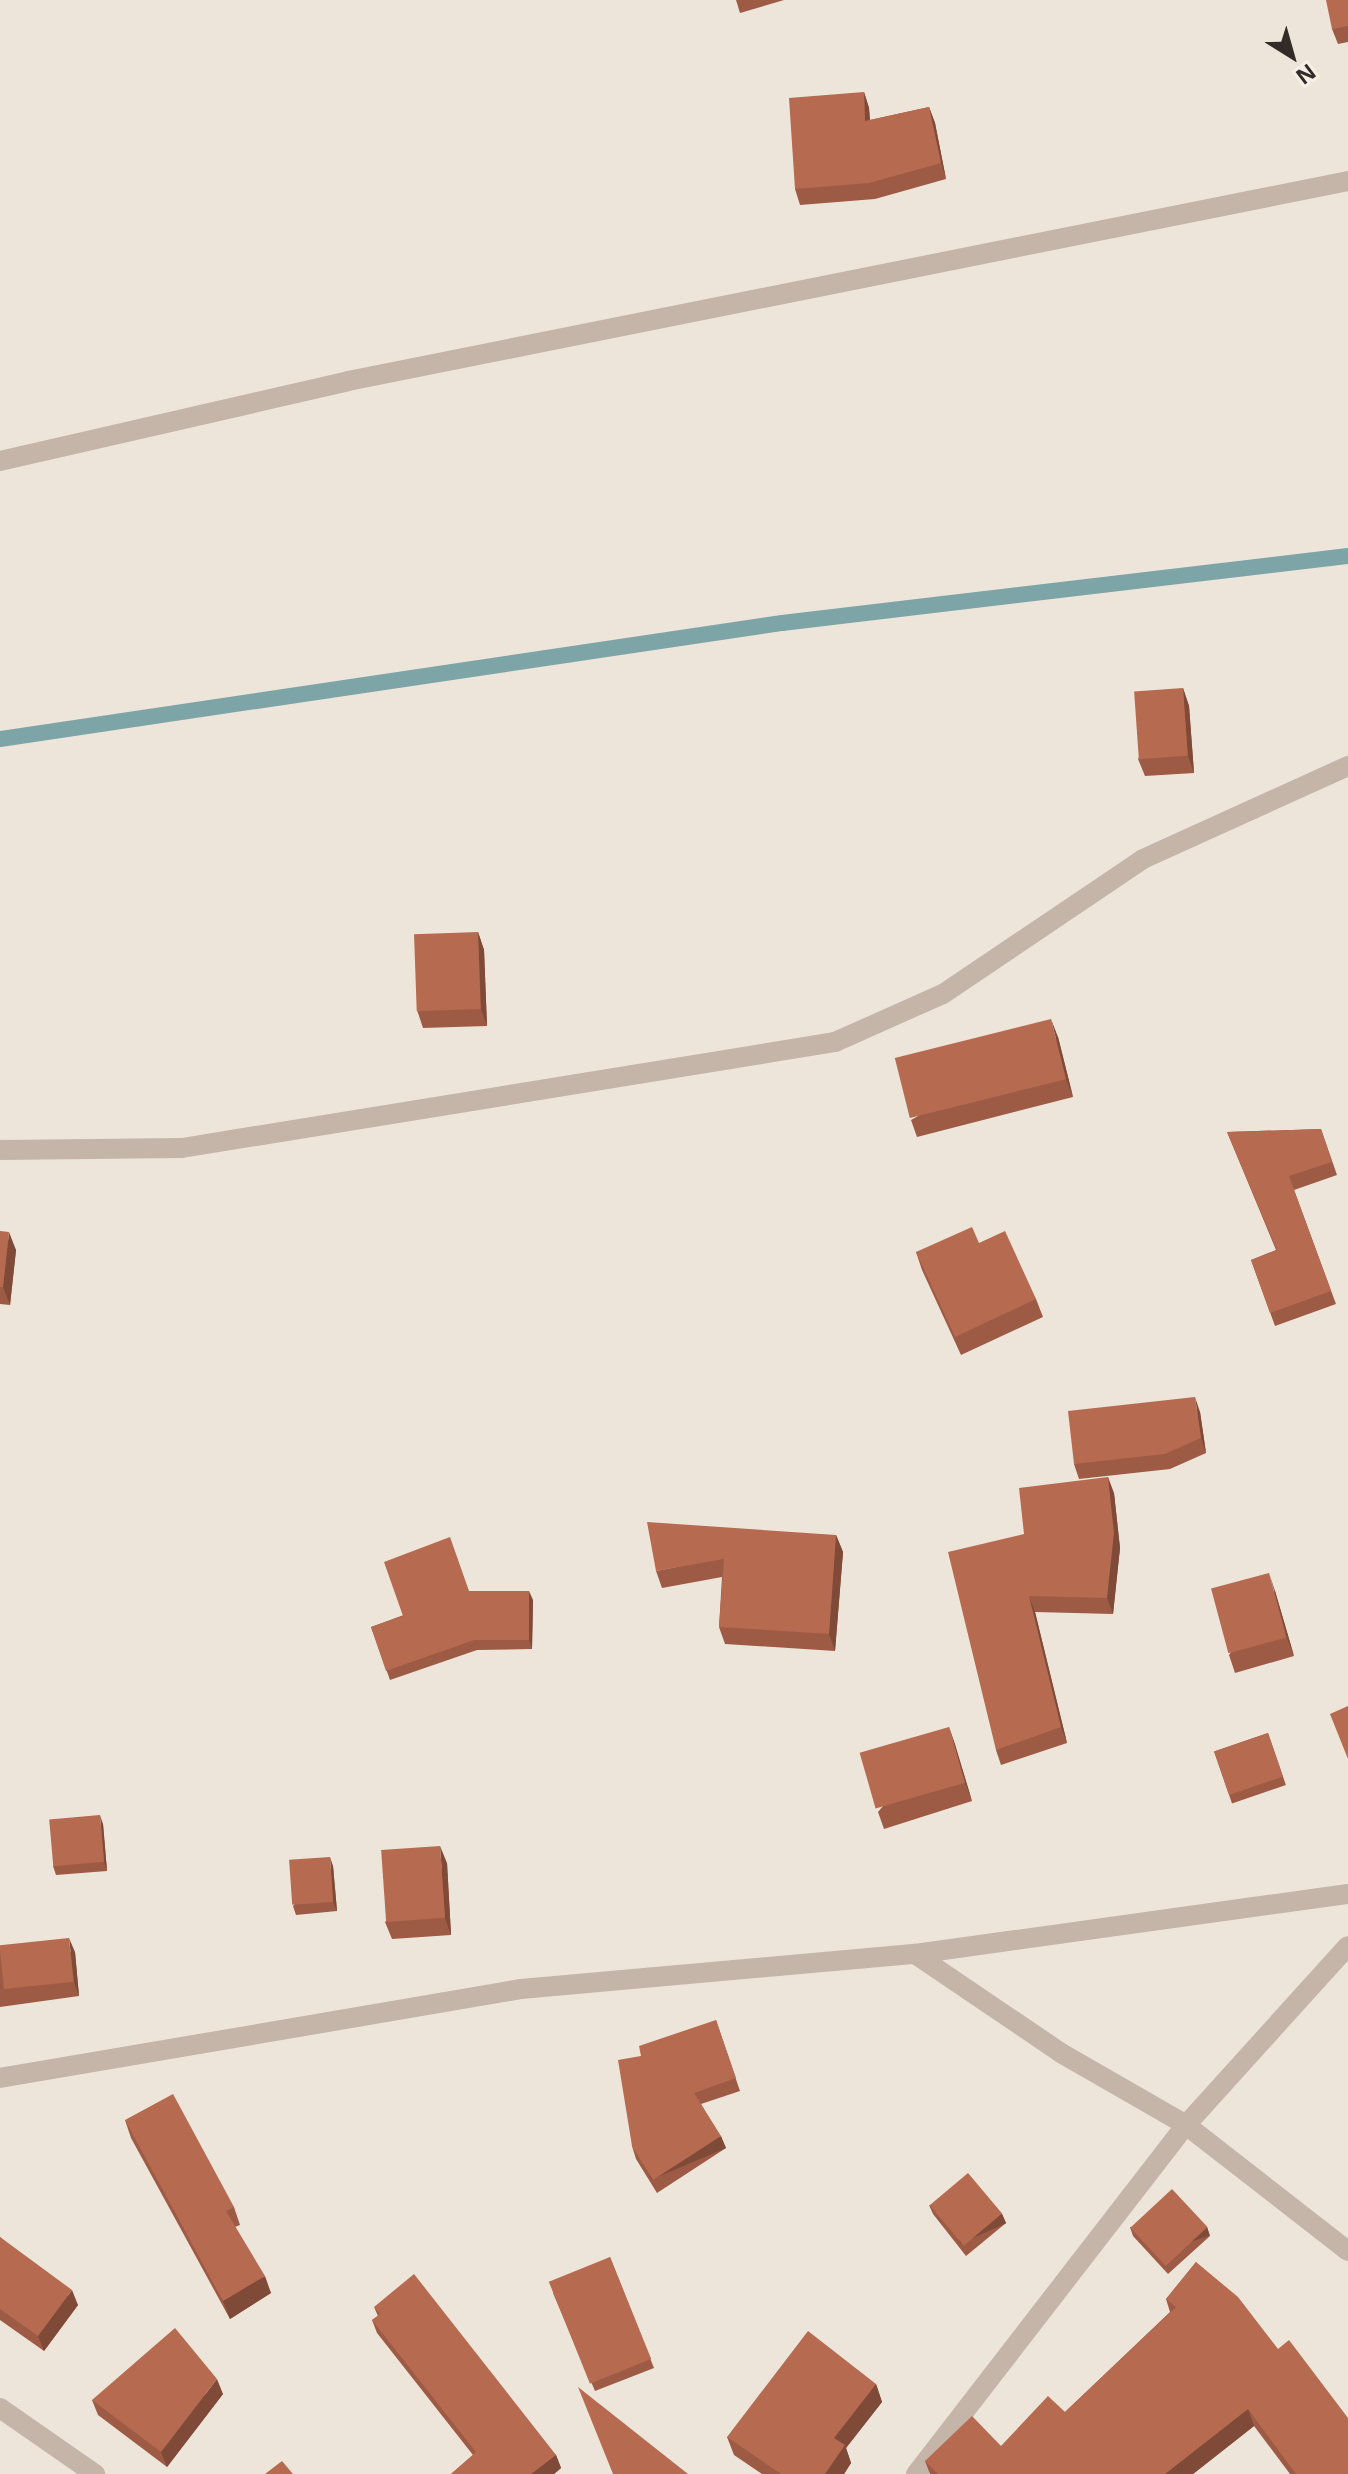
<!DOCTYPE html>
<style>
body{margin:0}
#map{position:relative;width:1348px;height:2474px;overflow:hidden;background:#eee5da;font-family:"Open Sans",sans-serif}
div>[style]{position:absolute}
.stream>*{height:16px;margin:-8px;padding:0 8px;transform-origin:8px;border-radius:8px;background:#7da5a7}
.minor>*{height:20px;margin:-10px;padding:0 10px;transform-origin:10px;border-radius:10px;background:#c4b5a8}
.tertiary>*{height:20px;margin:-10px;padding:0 10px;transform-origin:10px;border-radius:10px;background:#c4b5a8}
.wall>*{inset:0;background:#9d5b45;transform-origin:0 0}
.shaded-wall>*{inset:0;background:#7f4a38;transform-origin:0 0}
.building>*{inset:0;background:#b66a50;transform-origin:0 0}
span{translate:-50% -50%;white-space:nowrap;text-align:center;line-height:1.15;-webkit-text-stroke:6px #f6efe6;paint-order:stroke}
.north{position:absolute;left:1252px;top:16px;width:80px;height:80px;-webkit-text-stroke:6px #f6efe6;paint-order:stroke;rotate:143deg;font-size:22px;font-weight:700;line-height:32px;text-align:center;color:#322b27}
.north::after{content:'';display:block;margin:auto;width:28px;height:36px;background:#322b27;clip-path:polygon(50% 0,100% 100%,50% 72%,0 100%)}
</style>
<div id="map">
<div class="stream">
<div style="left:0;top:739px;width:791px;rotate:-8.44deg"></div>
<div style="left:782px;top:623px;width:570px;rotate:-6.75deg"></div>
</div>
<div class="minor">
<div style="left:0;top:461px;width:357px;rotate:-12.9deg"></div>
<div style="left:348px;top:381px;width:1020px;rotate:-11.31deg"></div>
<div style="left:0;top:1150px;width:182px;rotate:-0.6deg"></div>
<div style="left:182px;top:1148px;width:662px;rotate:-9.22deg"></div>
<div style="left:835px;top:1042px;width:118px;rotate:-24deg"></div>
<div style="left:943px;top:994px;width:241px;rotate:-34deg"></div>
<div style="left:1143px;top:859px;width:225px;rotate:-24.4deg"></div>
<div style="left:915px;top:1954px;width:176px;rotate:34.1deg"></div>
<div style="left:1061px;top:2053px;width:144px;rotate:29.9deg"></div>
<div style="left:1186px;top:2125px;width:205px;rotate:37.9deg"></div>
<div style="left:0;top:2408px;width:116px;rotate:34.8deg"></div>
<div style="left:916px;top:2474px;width:441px;rotate:-52.3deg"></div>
<div style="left:1186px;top:2125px;width:241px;rotate:-47.9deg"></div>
</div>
<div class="tertiary">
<div style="left:0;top:2078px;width:529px;rotate:-9.69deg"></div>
<div style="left:521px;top:1989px;width:396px;rotate:-5.1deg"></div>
<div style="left:915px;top:1954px;width:437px;rotate:-7.9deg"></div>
</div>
<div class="wall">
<div style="clip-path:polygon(736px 0,784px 0,740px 13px)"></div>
<div style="clip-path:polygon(1348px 0,1348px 42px,1338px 44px,1332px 29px)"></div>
<div style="clip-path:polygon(864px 92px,869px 108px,870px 120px,929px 107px,935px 123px,946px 179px,875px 199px,800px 205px,795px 189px)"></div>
<div style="clip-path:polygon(1183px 688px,1189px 706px,1194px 773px,1145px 776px,1138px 759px)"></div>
<div style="clip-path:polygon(478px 932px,484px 950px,487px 1026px,423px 1028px,417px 1010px)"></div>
<div style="clip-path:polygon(1058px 1037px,1073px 1097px,917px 1137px,911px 1120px)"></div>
<div style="clip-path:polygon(1321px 1129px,1337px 1175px,1294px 1190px,1336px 1304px,1275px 1326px,1251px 1260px,1276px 1250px,1227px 1132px)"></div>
<div style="clip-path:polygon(0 1231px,16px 1250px,10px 1305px,0 1304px)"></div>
<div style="clip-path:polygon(979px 1243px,1036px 1299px,1043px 1317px,961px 1355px,922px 1270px,916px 1252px)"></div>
<div style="clip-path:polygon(1200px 1412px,1206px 1453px,1170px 1469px,1079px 1479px,1074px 1464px)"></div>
<div style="clip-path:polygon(1114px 1493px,1120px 1548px,1113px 1614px,1035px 1612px,1067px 1743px,1001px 1765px,996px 1750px,1024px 1534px)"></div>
<div style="clip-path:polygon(836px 1535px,843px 1552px,835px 1651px,725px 1644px,719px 1627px,722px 1577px,662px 1588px,656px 1571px)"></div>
<div style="clip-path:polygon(469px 1591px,533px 1600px,532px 1649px,477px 1650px,390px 1680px,371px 1627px)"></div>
<div style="clip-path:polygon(1275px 1591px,1294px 1656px,1235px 1673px,1229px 1655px)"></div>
<div style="clip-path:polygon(949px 1727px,972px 1801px,884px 1829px,878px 1812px)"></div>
<div style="left:1268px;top:1733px;width:55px;height:57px;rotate:71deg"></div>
<div style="clip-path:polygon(103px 1824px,107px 1871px,56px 1875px,53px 1866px)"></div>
<div style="clip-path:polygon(447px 1863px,451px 1935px,392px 1939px,385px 1922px)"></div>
<div style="clip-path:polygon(333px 1866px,337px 1911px,296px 1915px,293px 1906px)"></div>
<div style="clip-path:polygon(0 1947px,75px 1952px,79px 1996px,0 2007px)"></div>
<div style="clip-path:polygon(716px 2020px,740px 2091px,701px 2104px,726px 2148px,657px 2193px,636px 2159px,632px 2146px)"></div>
<div style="clip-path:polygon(125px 2120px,234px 2207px,240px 2225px,235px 2227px,271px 2293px,230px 2319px,131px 2138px)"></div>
<div style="clip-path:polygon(929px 2205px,1002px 2214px,1006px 2223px,966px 2256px,933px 2214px)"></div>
<div style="clip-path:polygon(1130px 2227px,1207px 2227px,1210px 2236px,1168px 2274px,1133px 2236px)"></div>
<div style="clip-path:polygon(0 2237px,78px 2305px,44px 2351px,0 2320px)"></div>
<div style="clip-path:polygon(610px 2257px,654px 2368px,595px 2391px,553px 2293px)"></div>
<div style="clip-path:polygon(1196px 2262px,1348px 2474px,1290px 2474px,1254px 2426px,1193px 2474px,930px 2474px,925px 2461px,1001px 2446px,1065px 2412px,1170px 2312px,1166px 2299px)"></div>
<div style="clip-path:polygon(374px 2307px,556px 2455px,561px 2468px,554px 2474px,451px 2474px,473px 2455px,377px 2333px,372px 2320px,378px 2316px)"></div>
<div style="clip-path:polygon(876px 2384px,882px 2402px,846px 2448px,851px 2463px,844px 2474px,762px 2474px,734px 2455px,727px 2437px)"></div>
<div style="clip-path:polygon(223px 2394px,167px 2467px,98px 2415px,92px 2400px)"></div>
</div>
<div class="shaded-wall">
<div style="clip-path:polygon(864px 92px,869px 108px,871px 137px,865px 121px)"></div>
<div style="clip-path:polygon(929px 107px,935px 123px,946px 179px,941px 163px)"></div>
<div style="clip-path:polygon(1183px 688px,1189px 706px,1194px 773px,1188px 756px)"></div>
<div style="clip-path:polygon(478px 932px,484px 950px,487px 1026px,481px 1009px)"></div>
<div style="clip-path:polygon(1051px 1019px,1058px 1037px,1073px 1097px,1066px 1079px)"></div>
<div style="clip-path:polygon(9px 1232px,16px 1250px,10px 1305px,3px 1287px)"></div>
<div style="clip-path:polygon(1195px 1397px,1200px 1412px,1206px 1453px,1201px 1438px)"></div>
<div style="clip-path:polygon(1108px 1477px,1114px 1493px,1120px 1548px,1113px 1614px,1107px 1598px)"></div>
<div style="clip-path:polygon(836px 1535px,843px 1552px,835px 1651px,829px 1634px)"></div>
<div style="clip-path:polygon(1269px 1573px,1275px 1591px,1294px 1656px,1287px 1638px)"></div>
<div style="clip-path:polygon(529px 1591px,533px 1600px,532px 1649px,529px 1640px)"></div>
<div style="clip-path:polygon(1029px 1596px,1035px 1612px,1067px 1743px,1061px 1727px)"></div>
<div style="clip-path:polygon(949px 1727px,955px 1744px,972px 1801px,965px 1783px)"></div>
<div style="clip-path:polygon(100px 1815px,103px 1824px,107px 1871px,104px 1862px)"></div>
<div style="clip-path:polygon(440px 1846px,447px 1863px,451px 1935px,445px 1918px)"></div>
<div style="clip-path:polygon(330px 1857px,333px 1866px,337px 1911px,333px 1902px)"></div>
<div style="clip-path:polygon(69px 1938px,75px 1952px,79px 1996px,74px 1982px)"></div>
<div style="left:721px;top:2136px;width:13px;height:81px;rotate:67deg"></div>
<div style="left:1002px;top:2214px;width:10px;height:50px;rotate:66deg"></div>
<div style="left:1207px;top:2227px;width:9px;height:57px;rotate:72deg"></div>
<div style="clip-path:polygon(265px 2276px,271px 2293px,230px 2319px,223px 2301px)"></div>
<div style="clip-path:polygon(72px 2290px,78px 2305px,44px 2351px,38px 2336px)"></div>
<div style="clip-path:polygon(217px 2379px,223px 2394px,167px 2467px,161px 2452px)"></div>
<div style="clip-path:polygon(876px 2384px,882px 2402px,846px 2448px,851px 2463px,844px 2474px,825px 2474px,834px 2438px)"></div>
<div style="clip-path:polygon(1248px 2409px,1254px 2426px,1193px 2474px,1165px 2474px)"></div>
<div style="clip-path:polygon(556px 2455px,561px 2468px,554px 2474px,531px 2474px)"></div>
</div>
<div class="building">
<div style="clip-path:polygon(1326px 0,1348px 0,1348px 26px,1332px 29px)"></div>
<div style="clip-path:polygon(864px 92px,865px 121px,929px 107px,941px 163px,869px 183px,795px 189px,789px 98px)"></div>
<div style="left:1183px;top:688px;width:68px;height:49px;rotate:86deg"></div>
<div style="left:478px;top:932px;width:77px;height:64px;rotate:88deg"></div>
<div style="left:1051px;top:1019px;width:62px;height:161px;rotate:76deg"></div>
<div style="clip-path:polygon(1321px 1129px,1332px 1162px,1289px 1176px,1331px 1291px,1270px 1313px,1251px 1260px,1277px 1250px,1227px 1132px)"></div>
<div style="clip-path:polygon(972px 1227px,979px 1243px,1005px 1231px,1036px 1299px,955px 1337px,916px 1252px)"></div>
<div style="clip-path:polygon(0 1231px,9px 1232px,3px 1287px,0 1287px)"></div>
<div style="clip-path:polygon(1195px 1397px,1201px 1438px,1165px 1454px,1074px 1464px,1068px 1411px)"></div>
<div style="clip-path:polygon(1108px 1477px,1114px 1533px,1107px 1598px,1029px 1596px,1061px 1727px,996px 1750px,948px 1552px,1024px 1534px,1019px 1488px)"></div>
<div style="clip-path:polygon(647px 1522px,836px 1535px,829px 1634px,719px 1627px,724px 1559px,656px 1571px)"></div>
<div style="clip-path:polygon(450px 1537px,469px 1591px,529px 1591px,529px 1640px,474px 1640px,386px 1671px,371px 1627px,403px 1616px,384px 1562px)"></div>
<div style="left:1269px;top:1573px;width:67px;height:60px;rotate:75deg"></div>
<div style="clip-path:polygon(1348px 1706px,1348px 1759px,1330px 1714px)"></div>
<div style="left:949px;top:1727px;width:58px;height:93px;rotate:74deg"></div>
<div style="left:1268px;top:1733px;width:46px;height:57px;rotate:71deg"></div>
<div style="left:100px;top:1815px;width:47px;height:51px;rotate:85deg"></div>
<div style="left:440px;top:1846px;width:72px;height:59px;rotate:86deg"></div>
<div style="left:330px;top:1857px;width:45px;height:41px;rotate:86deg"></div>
<div style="left:69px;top:1938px;width:44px;height:70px;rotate:84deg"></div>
<div style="clip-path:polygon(716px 2020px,736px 2078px,694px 2093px,721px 2136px,653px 2180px,632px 2146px,618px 2060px,641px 2056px,639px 2046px)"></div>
<div style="clip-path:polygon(173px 2094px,234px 2207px,226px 2211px,265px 2276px,223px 2301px,125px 2120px)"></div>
<div style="left:968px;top:2173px;width:53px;height:50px;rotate:50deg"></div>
<div style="left:1172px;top:2189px;width:52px;height:57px;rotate:47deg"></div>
<div style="clip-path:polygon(0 2237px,72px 2290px,38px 2336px,0 2309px)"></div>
<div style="left:610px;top:2257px;width:110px;height:66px;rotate:68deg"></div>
<div style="clip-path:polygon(1196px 2262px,1238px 2297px,1278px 2349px,1289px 2340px,1348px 2418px,1348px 2474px,1296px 2474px,1248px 2409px,1165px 2474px,938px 2474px,925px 2461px,972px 2416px,1001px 2446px,1048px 2396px,1065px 2412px,1176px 2307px,1166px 2299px)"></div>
<div style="clip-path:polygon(414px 2274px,556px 2455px,531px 2474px,451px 2474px,476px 2452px,372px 2320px,380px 2314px,374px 2307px)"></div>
<div style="clip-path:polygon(175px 2328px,217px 2379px,161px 2452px,92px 2400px)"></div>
<div style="clip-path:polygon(808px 2331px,876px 2384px,834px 2438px,845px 2445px,825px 2474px,781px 2474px,727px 2437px)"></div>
<div style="clip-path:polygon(578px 2387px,688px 2474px,613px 2474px)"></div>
<div style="clip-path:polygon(282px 2461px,293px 2474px,265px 2474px)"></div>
</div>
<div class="north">N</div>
</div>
